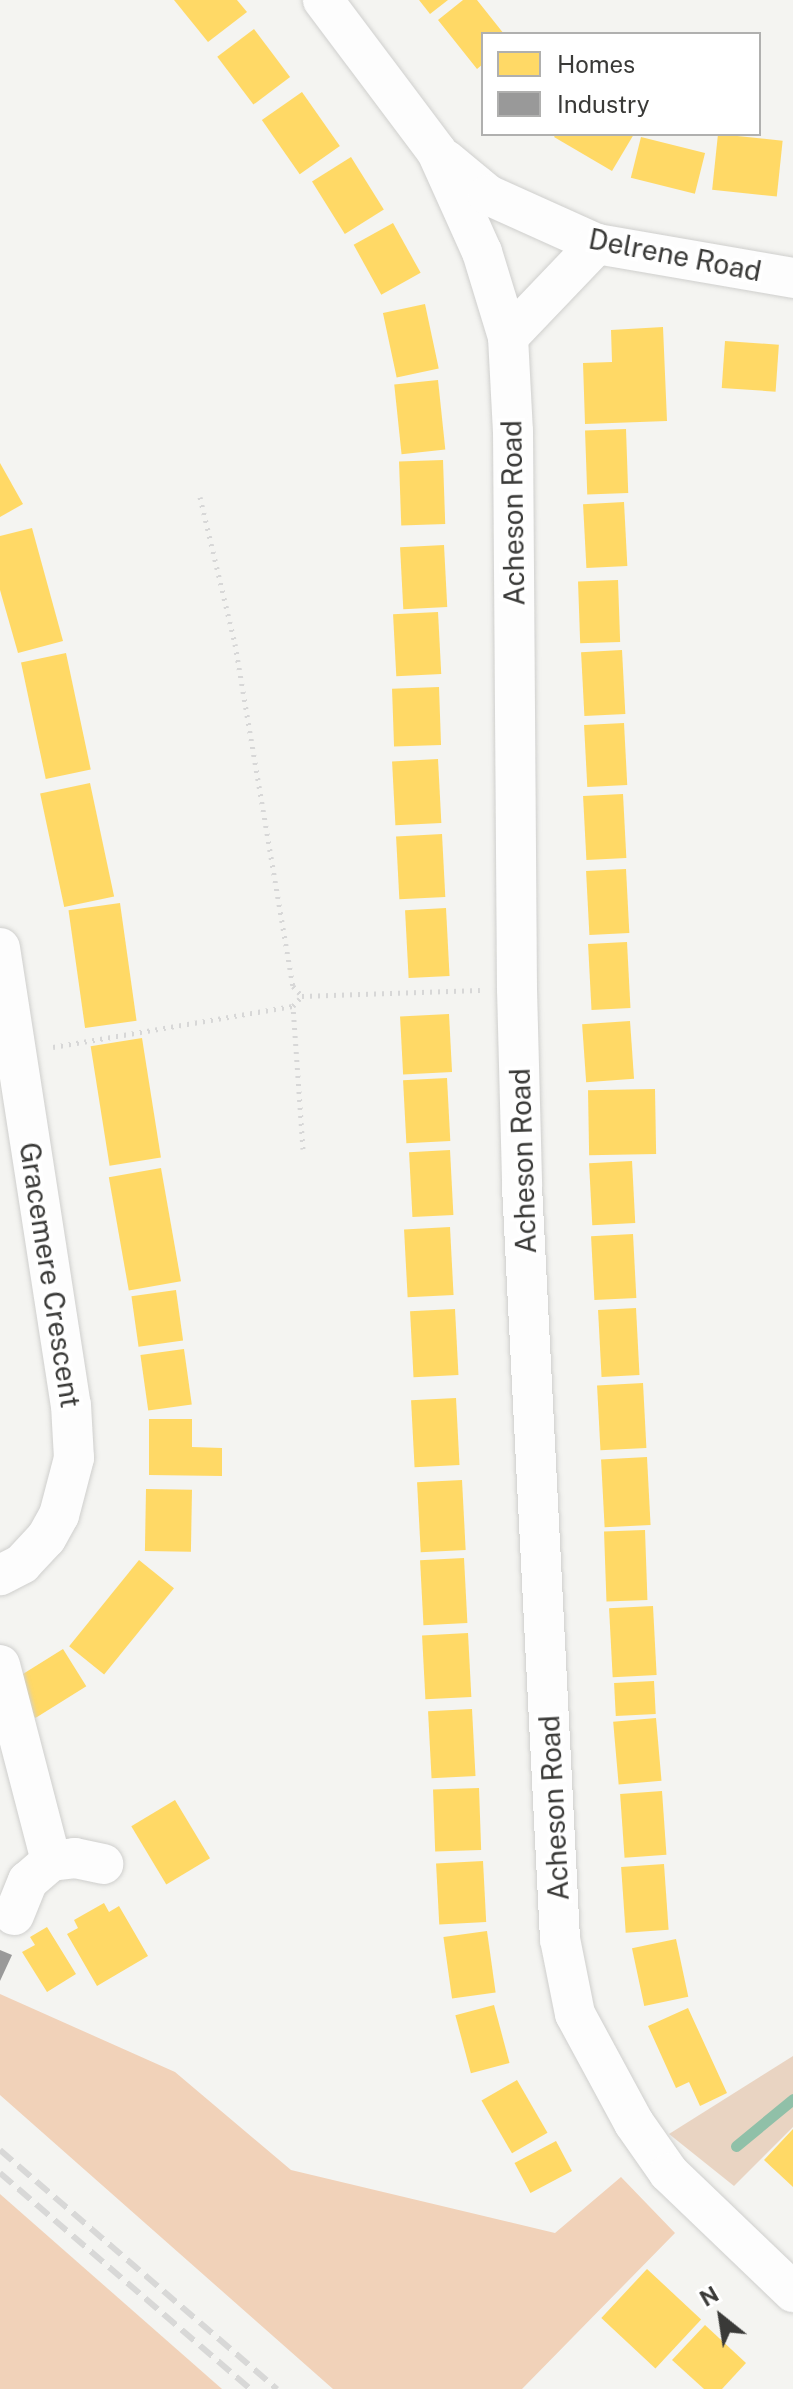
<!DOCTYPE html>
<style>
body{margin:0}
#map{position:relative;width:793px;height:2389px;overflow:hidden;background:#f4f4f1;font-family:"Public Sans",sans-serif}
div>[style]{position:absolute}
.green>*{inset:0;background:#e9d4c2}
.forest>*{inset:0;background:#f1d2b9}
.homes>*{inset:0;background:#ffd966;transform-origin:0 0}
.industry>*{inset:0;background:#999}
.stream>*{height:11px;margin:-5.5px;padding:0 5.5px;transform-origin:5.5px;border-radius:5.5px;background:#90c0a8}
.path>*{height:5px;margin-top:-2.5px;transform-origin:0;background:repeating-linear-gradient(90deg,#d7d7d7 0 2px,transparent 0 8px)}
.roads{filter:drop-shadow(0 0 2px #cfcfcd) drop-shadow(0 0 2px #cfcfcd)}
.minor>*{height:40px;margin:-20px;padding:0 20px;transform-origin:20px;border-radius:20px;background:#fdfdfd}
.rail>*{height:6px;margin-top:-3px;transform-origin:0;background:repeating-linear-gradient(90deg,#d8d8d7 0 16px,transparent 0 24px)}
span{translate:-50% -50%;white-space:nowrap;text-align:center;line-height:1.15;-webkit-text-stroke:8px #fff;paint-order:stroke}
.street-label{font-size:28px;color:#3a3a38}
.legend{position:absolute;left:481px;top:32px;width:280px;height:104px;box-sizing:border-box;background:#fff;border:2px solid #b0b0af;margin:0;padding:10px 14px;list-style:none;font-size:24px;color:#3a3a38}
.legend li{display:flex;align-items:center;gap:16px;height:40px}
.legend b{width:40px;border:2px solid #b0b0af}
.north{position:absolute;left:681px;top:2277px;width:80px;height:80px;-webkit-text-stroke:6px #fff;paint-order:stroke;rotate:330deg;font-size:22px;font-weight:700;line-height:32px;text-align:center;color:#3a3a38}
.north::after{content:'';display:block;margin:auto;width:28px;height:36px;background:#3a3a38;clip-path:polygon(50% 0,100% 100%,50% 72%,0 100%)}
</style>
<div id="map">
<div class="green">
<div style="clip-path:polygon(793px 2056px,793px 2127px,734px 2186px,669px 2134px)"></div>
</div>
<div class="forest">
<div style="clip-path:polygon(0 1994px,175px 2072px,291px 2170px,555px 2233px,621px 2177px,675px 2233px,522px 2389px,333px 2389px,0 2095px)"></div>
<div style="clip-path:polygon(0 2194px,222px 2389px,0 2389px)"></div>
</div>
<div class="homes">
<div style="clip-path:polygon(174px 0,237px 0,247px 12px,208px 42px)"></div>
<div style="clip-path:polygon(419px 0,448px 0,430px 14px)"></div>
<div style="clip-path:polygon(463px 0,477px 0,504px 34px,483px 34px,483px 64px,477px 69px,438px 20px)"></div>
<div style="left:254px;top:29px;width:60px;height:46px;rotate:53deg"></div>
<div style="left:302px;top:92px;width:66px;height:49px;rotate:55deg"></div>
<div style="clip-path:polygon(556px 134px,634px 134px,612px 171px,554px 137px)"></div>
<div style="left:718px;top:134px;width:65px;height:56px;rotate:6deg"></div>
<div style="left:641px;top:137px;width:66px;height:42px;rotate:14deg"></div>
<div style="left:351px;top:157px;width:62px;height:46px;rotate:58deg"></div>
<div style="left:393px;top:223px;width:57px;height:45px;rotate:61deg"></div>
<div style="left:425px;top:304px;width:66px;height:43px;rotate:78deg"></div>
<div style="clip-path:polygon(663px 327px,667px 421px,585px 424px,583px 363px,612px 362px,611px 330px)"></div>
<div style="left:725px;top:341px;width:54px;height:47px;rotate:4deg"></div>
<div style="left:438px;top:380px;width:70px;height:44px;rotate:84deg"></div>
<div style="left:626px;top:429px;width:64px;height:41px;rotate:88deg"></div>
<div style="left:443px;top:460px;width:64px;height:44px;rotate:88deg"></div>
<div style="clip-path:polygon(0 463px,23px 504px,0 517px)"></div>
<div style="left:624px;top:502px;width:64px;height:41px;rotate:87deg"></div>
<div style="clip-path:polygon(32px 528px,63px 641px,18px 653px,0 590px,0 536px)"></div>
<div style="left:444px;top:545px;width:62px;height:44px;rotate:87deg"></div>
<div style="left:618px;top:580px;width:62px;height:40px;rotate:88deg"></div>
<div style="left:438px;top:612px;width:62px;height:45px;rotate:87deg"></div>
<div style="left:622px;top:650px;width:64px;height:41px;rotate:87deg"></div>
<div style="left:66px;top:653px;width:119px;height:46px;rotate:78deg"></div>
<div style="left:439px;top:687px;width:58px;height:47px;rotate:88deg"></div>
<div style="left:624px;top:723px;width:62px;height:40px;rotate:87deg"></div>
<div style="left:438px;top:759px;width:64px;height:46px;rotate:87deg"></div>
<div style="left:90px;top:783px;width:116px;height:51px;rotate:78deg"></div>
<div style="left:623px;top:794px;width:64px;height:40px;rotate:87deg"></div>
<div style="left:442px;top:834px;width:63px;height:46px;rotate:87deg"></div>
<div style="left:626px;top:869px;width:64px;height:40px;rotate:87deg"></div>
<div style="left:120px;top:903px;width:119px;height:52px;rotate:82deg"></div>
<div style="left:446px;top:908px;width:68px;height:41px;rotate:87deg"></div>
<div style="left:627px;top:942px;width:66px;height:39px;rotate:87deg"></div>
<div style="left:449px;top:1014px;width:58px;height:49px;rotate:87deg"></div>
<div style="left:630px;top:1021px;width:58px;height:48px;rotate:86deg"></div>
<div style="left:142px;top:1038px;width:121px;height:52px;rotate:81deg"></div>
<div style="left:447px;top:1078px;width:63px;height:44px;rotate:87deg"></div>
<div style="left:655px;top:1089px;width:65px;height:67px;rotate:89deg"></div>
<div style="left:450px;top:1150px;width:65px;height:41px;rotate:87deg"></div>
<div style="left:632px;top:1161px;width:62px;height:43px;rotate:87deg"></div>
<div style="left:161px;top:1168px;width:115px;height:53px;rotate:80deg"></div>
<div style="left:450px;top:1227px;width:68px;height:46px;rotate:87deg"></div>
<div style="left:633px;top:1234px;width:64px;height:42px;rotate:87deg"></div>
<div style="left:176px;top:1290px;width:51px;height:45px;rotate:82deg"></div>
<div style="left:636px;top:1308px;width:67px;height:38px;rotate:87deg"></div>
<div style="left:455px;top:1309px;width:66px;height:45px;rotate:87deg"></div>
<div style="left:184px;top:1349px;width:56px;height:44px;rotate:82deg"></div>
<div style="left:643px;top:1383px;width:65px;height:46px;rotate:87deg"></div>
<div style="left:456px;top:1398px;width:67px;height:45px;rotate:87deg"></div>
<div style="clip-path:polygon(149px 1419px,192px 1419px,192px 1447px,222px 1448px,222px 1476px,149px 1475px)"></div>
<div style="left:647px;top:1457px;width:68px;height:46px;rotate:87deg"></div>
<div style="left:462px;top:1480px;width:70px;height:45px;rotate:87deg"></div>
<div style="left:146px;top:1489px;width:46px;height:62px;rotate:1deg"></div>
<div style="left:645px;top:1530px;width:70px;height:41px;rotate:88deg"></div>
<div style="left:464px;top:1558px;width:65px;height:44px;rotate:87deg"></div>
<div style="left:139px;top:1560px;width:45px;height:111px;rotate:39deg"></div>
<div style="left:653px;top:1606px;width:69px;height:44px;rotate:87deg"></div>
<div style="left:468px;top:1633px;width:64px;height:46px;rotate:87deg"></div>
<div style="left:63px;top:1649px;width:44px;height:60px;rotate:58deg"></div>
<div style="left:654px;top:1681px;width:33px;height:40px;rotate:87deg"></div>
<div style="left:472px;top:1709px;width:67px;height:44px;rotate:87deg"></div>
<div style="left:656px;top:1718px;width:63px;height:43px;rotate:85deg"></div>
<div style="left:479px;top:1788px;width:62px;height:46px;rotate:88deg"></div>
<div style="left:662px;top:1791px;width:64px;height:42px;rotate:86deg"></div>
<div style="left:175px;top:1800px;width:68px;height:51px;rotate:59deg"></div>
<div style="left:483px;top:1861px;width:61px;height:47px;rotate:87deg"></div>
<div style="left:664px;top:1864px;width:66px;height:43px;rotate:86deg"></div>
<div style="clip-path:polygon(104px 1903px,109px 1912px,119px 1906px,148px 1956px,97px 1986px,67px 1934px,78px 1928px,74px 1920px)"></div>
<div style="clip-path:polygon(47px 1927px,76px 1974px,47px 1992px,22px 1952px,35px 1945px,30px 1937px)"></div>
<div style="left:487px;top:1931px;width:62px;height:44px;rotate:82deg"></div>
<div style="left:676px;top:1939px;width:59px;height:45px;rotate:78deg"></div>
<div style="left:494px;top:2005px;width:60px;height:40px;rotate:75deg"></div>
<div style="clip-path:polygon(688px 2008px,727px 2093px,700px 2106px,689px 2082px,676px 2088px,648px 2026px)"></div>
<div style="left:517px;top:2080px;width:61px;height:41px;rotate:60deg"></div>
<div style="clip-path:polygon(793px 2129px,793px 2187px,764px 2160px)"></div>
<div style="left:556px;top:2141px;width:34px;height:47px;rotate:62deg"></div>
<div style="left:647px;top:2269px;width:74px;height:67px;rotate:43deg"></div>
<div style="clip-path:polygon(705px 2325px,746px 2363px,722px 2389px,704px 2389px,672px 2360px)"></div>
</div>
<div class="industry">
<div style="clip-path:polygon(0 1950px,12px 1955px,0 1981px)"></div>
</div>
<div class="stream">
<div style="left:736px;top:2146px;width:74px;rotate:-39.5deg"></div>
</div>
<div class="path">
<div style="left:200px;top:497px;width:151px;rotate:76.6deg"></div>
<div style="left:235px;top:644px;width:347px;rotate:80.4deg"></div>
<div style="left:293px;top:986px;width:13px;rotate:48deg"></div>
<div style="left:53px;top:1047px;width:243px;rotate:-9.7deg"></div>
<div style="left:303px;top:1149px;width:143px;rotate:-94deg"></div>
<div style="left:293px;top:1006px;width:13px;rotate:-48deg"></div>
<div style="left:302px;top:996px;width:178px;rotate:-1.9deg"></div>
</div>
<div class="roads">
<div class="minor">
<div style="left:323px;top:0;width:190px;rotate:53.1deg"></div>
<div style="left:437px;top:152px;width:110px;rotate:65.8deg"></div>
<div style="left:482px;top:252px;width:89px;rotate:73deg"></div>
<div style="left:508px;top:337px;width:94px;rotate:87deg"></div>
<div style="left:513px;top:431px;width:558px;rotate:89.59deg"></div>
<div style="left:517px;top:989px;width:197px;rotate:88.5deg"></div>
<div style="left:522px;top:1186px;width:754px;rotate:87.11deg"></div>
<div style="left:560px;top:1939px;width:76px;rotate:78.7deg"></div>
<div style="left:575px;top:2014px;width:124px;rotate:61.6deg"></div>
<div style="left:634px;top:2123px;width:61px;rotate:55deg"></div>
<div style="left:669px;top:2173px;width:172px;rotate:43.8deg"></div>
<div style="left:446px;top:160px;width:55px;rotate:39.8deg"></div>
<div style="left:488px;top:195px;width:120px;rotate:24.2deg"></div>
<div style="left:597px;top:244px;width:199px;rotate:9.8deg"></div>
<div style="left:508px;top:337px;width:129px;rotate:-46.3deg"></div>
<div style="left:0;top:948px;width:462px;rotate:81.2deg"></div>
<div style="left:71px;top:1405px;width:53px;rotate:86.8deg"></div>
<div style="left:74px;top:1458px;width:59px;rotate:104.7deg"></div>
<div style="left:59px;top:1515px;width:26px;rotate:119deg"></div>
<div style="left:46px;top:1538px;width:35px;rotate:133deg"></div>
<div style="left:22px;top:1564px;width:25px;rotate:153deg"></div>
<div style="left:0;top:1665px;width:203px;rotate:75.4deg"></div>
<div style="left:14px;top:1915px;width:37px;rotate:-68deg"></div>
<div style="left:28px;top:1881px;width:30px;rotate:-41deg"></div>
<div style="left:51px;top:1861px;width:24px;rotate:-7deg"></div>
<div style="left:75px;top:1858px;width:29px;rotate:12deg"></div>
</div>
</div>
<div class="rail">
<div style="left:0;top:2150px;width:366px;rotate:40.8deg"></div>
<div style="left:0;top:2173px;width:330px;rotate:40.8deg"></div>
</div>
<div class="street-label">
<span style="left:675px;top:255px;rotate:11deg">Delrene Road</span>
<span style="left:513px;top:513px;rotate:-91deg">Acheson Road</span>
<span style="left:523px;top:1161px;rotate:-92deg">Acheson Road</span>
<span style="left:50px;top:1275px;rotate:81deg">Gracemere Crescent</span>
<span style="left:554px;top:1808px;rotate:-93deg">Acheson Road</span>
</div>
<ul class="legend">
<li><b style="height:22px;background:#ffd966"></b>Homes</li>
<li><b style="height:22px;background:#999"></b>Industry</li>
</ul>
<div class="north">N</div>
</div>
